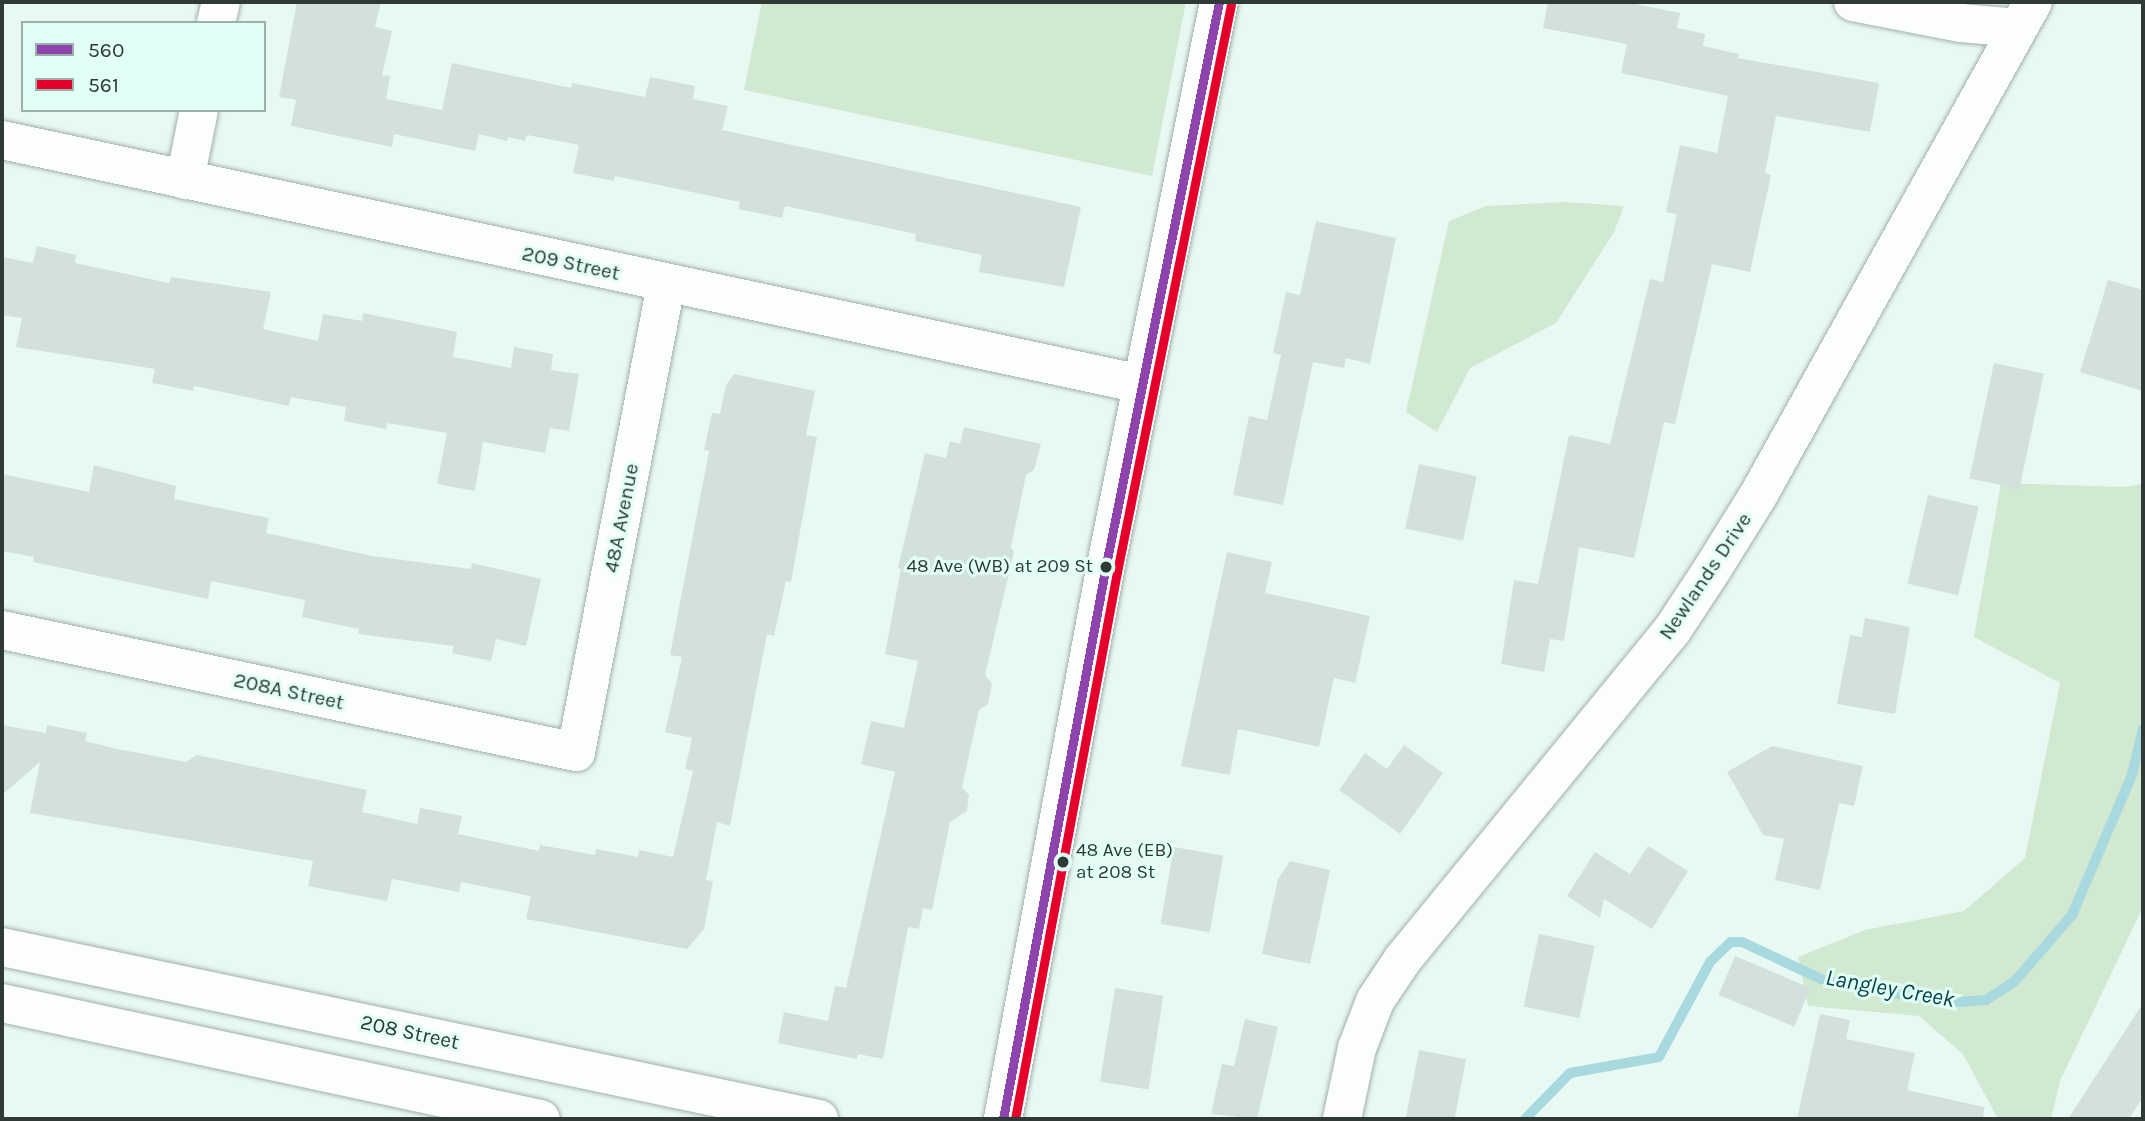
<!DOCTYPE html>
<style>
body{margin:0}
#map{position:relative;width:2145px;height:1121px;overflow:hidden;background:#e8f9f3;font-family:Karla,sans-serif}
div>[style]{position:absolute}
.green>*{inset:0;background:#d1e8d1}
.stream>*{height:10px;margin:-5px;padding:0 5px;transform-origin:5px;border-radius:5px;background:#a7d9df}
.building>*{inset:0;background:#d3e1de;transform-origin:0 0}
.roads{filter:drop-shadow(0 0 2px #a2afab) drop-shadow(0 0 2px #a2afab)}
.minor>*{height:38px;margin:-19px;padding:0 19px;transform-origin:19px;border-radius:19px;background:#fcfefd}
.major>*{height:38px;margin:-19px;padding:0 19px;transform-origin:19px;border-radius:19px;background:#fcfefd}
.bus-1>*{height:9px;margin:-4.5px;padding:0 4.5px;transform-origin:4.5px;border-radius:4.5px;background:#8e44ad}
.bus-2>*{height:9px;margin:-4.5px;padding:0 4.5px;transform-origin:4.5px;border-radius:4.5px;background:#e4002b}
.dots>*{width:19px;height:19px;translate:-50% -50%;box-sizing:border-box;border:4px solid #e2fff6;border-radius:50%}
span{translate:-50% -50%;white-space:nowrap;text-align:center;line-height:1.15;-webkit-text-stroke:6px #e2fff6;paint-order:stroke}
.bus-label{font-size:19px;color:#2f3a37}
.right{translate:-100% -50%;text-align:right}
.left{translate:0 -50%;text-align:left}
.street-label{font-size:21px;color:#2f3a37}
.water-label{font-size:23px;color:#07434c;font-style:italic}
.frame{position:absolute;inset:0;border:4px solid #2f3a37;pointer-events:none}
.legend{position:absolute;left:21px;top:21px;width:245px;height:91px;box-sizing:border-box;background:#e2fff6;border:2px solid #9ab0aa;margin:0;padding:9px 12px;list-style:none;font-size:21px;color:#2f3a37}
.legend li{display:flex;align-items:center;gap:14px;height:35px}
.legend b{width:35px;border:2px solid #9ab0aa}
</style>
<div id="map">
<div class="green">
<div style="clip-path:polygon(762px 2px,1186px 2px,1152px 176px,744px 90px)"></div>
<div style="clip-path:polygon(1565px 202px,1624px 206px,1614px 232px,1556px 323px,1470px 368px,1437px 432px,1406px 412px,1449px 221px,1486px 206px)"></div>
<div style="clip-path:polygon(2001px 483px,2123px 487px,2143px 484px,2143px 907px,2060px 1081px,2051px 1119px,1998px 1119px,1963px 1054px,1919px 1016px,1808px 1006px,1798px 957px,1865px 930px,1964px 911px,2025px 858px,2060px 683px,1974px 637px)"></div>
</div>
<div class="stream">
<div style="left:1525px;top:1119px;width:64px;rotate:-45.6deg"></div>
<div style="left:1570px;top:1073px;width:90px;rotate:-10.2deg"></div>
<div style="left:1659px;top:1057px;width:108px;rotate:-61.8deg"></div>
<div style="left:1710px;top:962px;width:29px;rotate:-44deg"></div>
<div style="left:1731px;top:942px;width:11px"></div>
<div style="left:1742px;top:942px;width:87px;rotate:25.1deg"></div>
<div style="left:1821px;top:979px;width:43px;rotate:13.4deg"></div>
<div style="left:1863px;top:989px;width:96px;rotate:7.8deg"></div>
<div style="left:1958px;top:1002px;width:28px;rotate:-4deg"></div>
<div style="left:1986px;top:1000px;width:35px;rotate:-33deg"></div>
<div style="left:2015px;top:981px;width:87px;rotate:-49.2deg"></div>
<div style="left:2072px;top:915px;width:152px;rotate:-66.8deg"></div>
<div style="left:2132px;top:775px;width:47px;rotate:-76.6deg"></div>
</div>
<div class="building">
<div style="clip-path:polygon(297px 2px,381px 2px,375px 27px,392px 31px,382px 75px,390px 76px,386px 99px,442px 110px,452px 63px,571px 88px,572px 83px,645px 97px,650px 77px,695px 86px,693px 99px,728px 106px,722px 130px,1081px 207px,1064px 287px,979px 272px,982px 255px,915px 241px,916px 234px,785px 206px,782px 218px,738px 209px,740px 202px,615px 176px,614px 181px,573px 173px,579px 145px,527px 135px,525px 141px,508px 137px,507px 141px,479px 134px,475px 151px,394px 134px,392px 147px,291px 126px,296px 100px,279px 97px)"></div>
<div style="clip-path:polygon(1548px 2px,1626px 2px,1680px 13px,1677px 28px,1705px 34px,1703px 46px,1739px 54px,1738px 58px,1879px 83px,1870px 132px,1776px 116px,1765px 173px,1771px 175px,1750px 272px,1712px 264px,1675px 424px,1664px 422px,1634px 558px,1579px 547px,1564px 641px,1550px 639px,1544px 672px,1501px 664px,1514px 580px,1538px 584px,1569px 435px,1610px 444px,1650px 279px,1663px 282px,1677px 214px,1666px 212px,1680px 145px,1717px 153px,1728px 96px,1621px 73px,1627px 44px,1543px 28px)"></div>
<div style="clip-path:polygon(1316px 221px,1396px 238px,1370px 364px,1346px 358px,1344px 368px,1313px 362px,1283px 505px,1233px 495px,1249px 416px,1267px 420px,1281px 355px,1273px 353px,1286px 292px,1300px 295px)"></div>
<div style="clip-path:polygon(37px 246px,76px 255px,75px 263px,169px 283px,171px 277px,271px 292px,263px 329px,318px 341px,323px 314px,362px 321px,363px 313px,457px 332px,453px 357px,511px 368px,514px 347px,553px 354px,551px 370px,579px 374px,569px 431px,550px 428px,545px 453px,483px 442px,475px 491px,437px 484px,447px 433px,387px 423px,386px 429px,344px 421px,346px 407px,291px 397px,289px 406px,194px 386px,193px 391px,152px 383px,155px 369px,16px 347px,22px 318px,2px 315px,2px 257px,33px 263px)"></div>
<div style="clip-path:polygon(2108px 280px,2143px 290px,2143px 391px,2080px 372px)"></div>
<div style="left:1994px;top:363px;width:51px;height:118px;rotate:12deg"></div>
<div style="clip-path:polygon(734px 374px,815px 391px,806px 435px,817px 437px,791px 582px,786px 581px,774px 636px,767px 634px,730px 826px,717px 822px,706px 880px,713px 881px,704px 929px,687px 949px,526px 919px,531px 896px,461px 882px,459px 892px,392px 879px,387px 901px,308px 886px,313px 861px,30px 813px,40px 762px,2px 795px,2px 725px,46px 733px,47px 725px,87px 733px,85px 741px,117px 749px,186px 762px,197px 755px,367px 790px,362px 812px,417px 824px,420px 808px,462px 816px,458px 834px,539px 851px,540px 845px,595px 855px,596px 849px,638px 857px,639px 850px,673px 857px,693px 771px,685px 769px,692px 738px,665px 732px,682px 657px,670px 655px,709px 451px,704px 450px,712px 413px,720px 414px,726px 385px)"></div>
<div style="clip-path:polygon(964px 427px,1041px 444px,1034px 470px,1026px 475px,1011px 547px,1014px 552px,985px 675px,992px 684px,988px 704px,979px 710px,962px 787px,969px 795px,967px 811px,950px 822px,932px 910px,923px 908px,919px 929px,908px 927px,883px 1059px,858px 1054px,857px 1059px,778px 1043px,784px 1012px,828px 1021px,835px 986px,846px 988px,895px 772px,861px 764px,871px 721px,904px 728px,918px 661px,885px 654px,901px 569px,898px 568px,925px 453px,946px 458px,950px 441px,960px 444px)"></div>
<div style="left:1419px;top:464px;width:59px;height:66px;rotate:12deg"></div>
<div style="clip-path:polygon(94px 465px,176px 486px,174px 499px,269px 518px,266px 533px,372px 556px,471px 569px,472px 563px,541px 579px,526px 646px,496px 639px,491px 661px,452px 653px,454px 646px,358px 634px,359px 629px,302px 617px,305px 600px,211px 581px,208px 599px,33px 562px,34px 557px,2px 551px,2px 474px,89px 492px)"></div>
<div style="left:1928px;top:495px;width:52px;height:91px;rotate:13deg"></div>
<div style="clip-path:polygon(1227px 552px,1272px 562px,1265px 593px,1370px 616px,1355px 683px,1334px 678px,1319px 747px,1238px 729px,1230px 775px,1181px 766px)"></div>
<div style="clip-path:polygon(1865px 618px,1910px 627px,1895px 714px,1837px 704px,1850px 635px,1862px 637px)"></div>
<div style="clip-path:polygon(1404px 745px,1443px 773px,1400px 834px,1339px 790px,1365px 753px,1387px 769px)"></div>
<div style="clip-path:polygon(1772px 746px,1863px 766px,1854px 806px,1839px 803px,1820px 890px,1775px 880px,1784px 839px,1763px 835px,1727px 772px)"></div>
<div style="clip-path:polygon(1648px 846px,1688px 871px,1652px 929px,1604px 899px,1600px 918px,1567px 896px,1595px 852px,1630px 874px)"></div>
<div style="left:1174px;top:847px;width:50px;height:78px;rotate:10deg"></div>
<div style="clip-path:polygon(1290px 861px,1330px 870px,1310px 964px,1262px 954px,1278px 879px)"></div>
<div style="left:1539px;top:934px;width:57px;height:74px;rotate:12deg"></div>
<div style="left:1735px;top:956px;width:82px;height:42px;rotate:23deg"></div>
<div style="left:1115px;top:988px;width:49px;height:95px;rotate:9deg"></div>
<div style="clip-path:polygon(2143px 1003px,2143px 1097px,2129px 1119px,2068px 1119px)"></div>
<div style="clip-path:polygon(1820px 1014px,1850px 1020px,1846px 1039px,1915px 1053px,1907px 1090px,1984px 1107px,1983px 1119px,1797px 1119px)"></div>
<div style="clip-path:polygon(1245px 1019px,1278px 1027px,1257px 1119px,1211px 1114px,1222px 1064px,1234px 1066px)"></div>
<div style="left:1419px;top:1050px;width:48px;height:70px;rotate:11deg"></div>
</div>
<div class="roads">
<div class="minor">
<div style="left:1853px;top:2px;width:110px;rotate:11deg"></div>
<div style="left:1961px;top:23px;width:57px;rotate:5deg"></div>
<div style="left:216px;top:23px;width:22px;rotate:-77deg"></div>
<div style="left:2px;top:140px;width:1165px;rotate:12.09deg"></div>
<div style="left:185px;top:180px;width:71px;rotate:-78.7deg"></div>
<div style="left:2px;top:630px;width:587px;rotate:12deg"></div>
<div style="left:576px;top:752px;width:477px;rotate:-79.1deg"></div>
<div style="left:1342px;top:1119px;width:73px;rotate:-78.1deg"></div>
<div style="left:1357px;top:1048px;width:50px;rotate:-69deg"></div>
<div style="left:1375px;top:1001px;width:50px;rotate:-56.3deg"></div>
<div style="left:1403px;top:959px;width:426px;rotate:-50.7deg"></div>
<div style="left:1673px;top:629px;width:73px;rotate:-56.7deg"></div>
<div style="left:1713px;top:568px;width:87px;rotate:-58.1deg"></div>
<div style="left:1759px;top:494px;width:563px;rotate:-60.89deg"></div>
</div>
<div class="major">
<div style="left:2px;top:947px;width:835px;rotate:11.89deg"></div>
<div style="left:2px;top:1003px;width:551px;rotate:12.15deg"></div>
<div style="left:1003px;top:1119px;width:558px;rotate:-79.47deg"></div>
<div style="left:1105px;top:570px;width:579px;rotate:-78.65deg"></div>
</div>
</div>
<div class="bus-1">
<div style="left:1003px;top:1119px;width:558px;rotate:-79.47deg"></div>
<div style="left:1105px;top:570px;width:579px;rotate:-78.65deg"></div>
</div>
<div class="bus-2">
<div style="left:1015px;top:1119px;width:556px;rotate:-79.44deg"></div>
<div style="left:1117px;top:572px;width:579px;rotate:-78.65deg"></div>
</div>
<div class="dots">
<div style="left:1106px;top:567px;background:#2f3a37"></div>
<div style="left:1063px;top:862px;background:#2f3a37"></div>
</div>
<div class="bus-label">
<span class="right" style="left:1093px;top:567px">48 Ave (WB) at 209 St</span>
<span class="left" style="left:1076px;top:862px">48 Ave (EB)<br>at 208 St</span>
</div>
<div class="street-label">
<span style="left:571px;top:263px;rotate:12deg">209 Street</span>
<span style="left:621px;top:518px;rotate:-79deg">48A Avenue</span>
<span style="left:1705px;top:576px;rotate:-56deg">Newlands Drive</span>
<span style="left:289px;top:691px;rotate:12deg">208A Street</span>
<span style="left:410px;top:1032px;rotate:12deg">208 Street</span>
</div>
<div class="water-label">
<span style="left:1890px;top:989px;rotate:10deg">Langley Creek</span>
</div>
<div class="frame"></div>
<ul class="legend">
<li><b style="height:9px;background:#8e44ad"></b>560</li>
<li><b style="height:9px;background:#e4002b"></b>561</li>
</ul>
</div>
